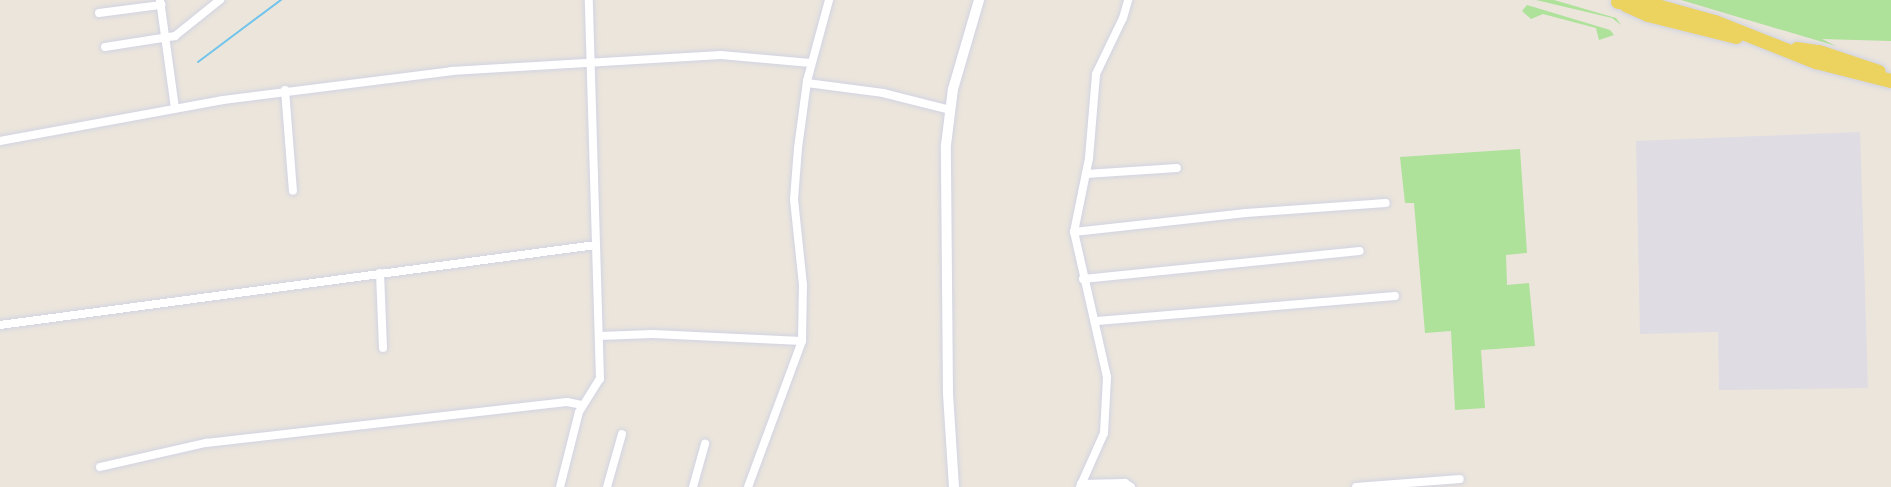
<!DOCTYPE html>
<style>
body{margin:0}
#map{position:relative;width:1891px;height:487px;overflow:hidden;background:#ebe5dc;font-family:"Roboto Condensed",sans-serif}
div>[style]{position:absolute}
.industrial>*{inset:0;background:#dfdce4}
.green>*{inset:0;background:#aee199}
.stream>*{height:2px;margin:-1px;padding:0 1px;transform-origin:1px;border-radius:1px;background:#71c4eb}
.roads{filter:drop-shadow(0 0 2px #d1d3e2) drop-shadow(0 0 2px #d1d3e2)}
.minor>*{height:8px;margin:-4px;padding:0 4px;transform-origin:4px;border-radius:4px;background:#fff}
.tertiary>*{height:10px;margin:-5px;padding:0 5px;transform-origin:5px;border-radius:5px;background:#fff}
.primary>*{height:14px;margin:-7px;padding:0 7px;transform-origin:7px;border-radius:7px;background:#ecd360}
span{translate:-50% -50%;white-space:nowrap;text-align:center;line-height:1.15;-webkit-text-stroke:6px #fff;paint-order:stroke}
</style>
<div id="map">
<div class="industrial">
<div style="clip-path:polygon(1860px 132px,1868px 388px,1719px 390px,1718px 332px,1640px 334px,1636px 141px)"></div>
</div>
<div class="green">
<div style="clip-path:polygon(1536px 0,1554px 0,1616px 18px,1621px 25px,1612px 18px)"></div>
<div style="clip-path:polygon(1681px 0,1891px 0,1891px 41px,1822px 39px,1836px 46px)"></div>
<div style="clip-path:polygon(1527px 5px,1610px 30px,1614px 35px,1599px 40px,1596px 28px,1543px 14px,1531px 19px,1522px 11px)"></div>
<div style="clip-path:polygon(1520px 149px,1527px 253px,1506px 255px,1507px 285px,1529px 283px,1535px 346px,1481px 350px,1485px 408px,1455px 410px,1451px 331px,1425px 333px,1414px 203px,1405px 203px,1400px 157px)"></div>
</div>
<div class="stream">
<div style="left:198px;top:62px;width:104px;rotate:-36.8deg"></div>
</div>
<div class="roads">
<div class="minor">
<div style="left:160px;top:0;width:109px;rotate:82.1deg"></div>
<div style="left:99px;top:13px;width:63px;rotate:-7.4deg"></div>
<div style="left:105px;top:47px;width:71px;rotate:-8.9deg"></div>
<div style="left:175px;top:36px;width:58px;rotate:-38.7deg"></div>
<div style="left:807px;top:83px;width:77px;rotate:7.5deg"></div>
<div style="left:883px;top:93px;width:69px;rotate:14.2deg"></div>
<div style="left:285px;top:90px;width:101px;rotate:85.5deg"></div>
<div style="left:0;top:141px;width:227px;rotate:-10.4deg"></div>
<div style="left:223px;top:100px;width:230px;rotate:-7.2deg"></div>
<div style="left:451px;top:71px;width:270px;rotate:-3.4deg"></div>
<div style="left:721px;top:55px;width:90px;rotate:5.1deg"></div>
<div style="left:1086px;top:174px;width:91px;rotate:-3.8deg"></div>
<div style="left:1074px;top:232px;width:173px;rotate:-6.3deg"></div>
<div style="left:1246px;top:213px;width:140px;rotate:-4.1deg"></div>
<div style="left:380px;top:273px;width:75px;rotate:87.7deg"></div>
<div style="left:1083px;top:279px;width:278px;rotate:-5.8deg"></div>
<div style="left:1097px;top:321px;width:299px;rotate:-4.8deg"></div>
<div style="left:0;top:325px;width:601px;rotate:-7.65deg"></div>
<div style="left:599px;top:336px;width:54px;rotate:-2.1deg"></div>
<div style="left:653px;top:334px;width:149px;rotate:2.7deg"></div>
<div style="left:100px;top:467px;width:109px;rotate:-12.8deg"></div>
<div style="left:206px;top:443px;width:363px;rotate:-6.5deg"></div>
<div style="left:567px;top:402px;width:16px;rotate:11deg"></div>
<div style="left:1081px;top:484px;width:44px;rotate:-1.3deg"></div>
<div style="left:1125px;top:483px;width:7px;rotate:34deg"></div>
<div style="left:560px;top:487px;width:77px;rotate:-75.8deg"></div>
<div style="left:579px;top:412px;width:39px;rotate:-58deg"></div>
<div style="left:600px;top:379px;width:379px;rotate:-91.7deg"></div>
<div style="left:607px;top:487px;width:55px;rotate:-74.2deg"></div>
<div style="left:693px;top:487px;width:45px;rotate:-74.4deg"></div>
<div style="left:748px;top:487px;width:156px;rotate:-69.7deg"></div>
<div style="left:802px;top:341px;width:56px;rotate:-89deg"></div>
<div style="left:803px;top:285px;width:86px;rotate:-96deg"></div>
<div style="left:794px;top:199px;width:51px;rotate:-85.5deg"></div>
<div style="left:798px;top:148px;width:68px;rotate:-82.3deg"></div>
<div style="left:807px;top:81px;width:84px;rotate:-74.8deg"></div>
<div style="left:1080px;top:487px;width:59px;rotate:-66deg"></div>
<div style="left:1104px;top:433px;width:56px;rotate:-86.9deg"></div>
<div style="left:1107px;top:377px;width:149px;rotate:-102.8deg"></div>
<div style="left:1074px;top:232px;width:76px;rotate:-78.5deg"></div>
<div style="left:1089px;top:158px;width:84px;rotate:-85.2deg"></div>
<div style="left:1096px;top:74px;width:62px;rotate:-64.3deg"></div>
<div style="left:1123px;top:18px;width:19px;rotate:-74deg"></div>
<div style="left:1356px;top:487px;width:104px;rotate:-4.4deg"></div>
</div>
<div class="tertiary">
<div style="left:954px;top:487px;width:93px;rotate:-93.7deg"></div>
<div style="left:948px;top:394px;width:249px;rotate:-90.5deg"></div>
<div style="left:946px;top:145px;width:56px;rotate:-82.9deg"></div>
<div style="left:953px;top:89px;width:93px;rotate:-73.7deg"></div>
</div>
<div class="primary">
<div style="left:1618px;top:2px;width:32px;rotate:4deg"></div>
<div style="left:1650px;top:4px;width:67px;rotate:15.5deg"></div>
<div style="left:1715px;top:22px;width:109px;rotate:21.6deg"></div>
<div style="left:1816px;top:62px;width:77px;rotate:14.2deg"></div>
<div style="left:1626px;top:5px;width:24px;rotate:24deg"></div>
<div style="left:1648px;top:15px;width:91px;rotate:14deg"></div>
<div style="left:1797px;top:49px;width:22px;rotate:8deg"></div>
<div style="left:1819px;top:52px;width:63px;rotate:18.4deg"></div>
</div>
</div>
</div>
